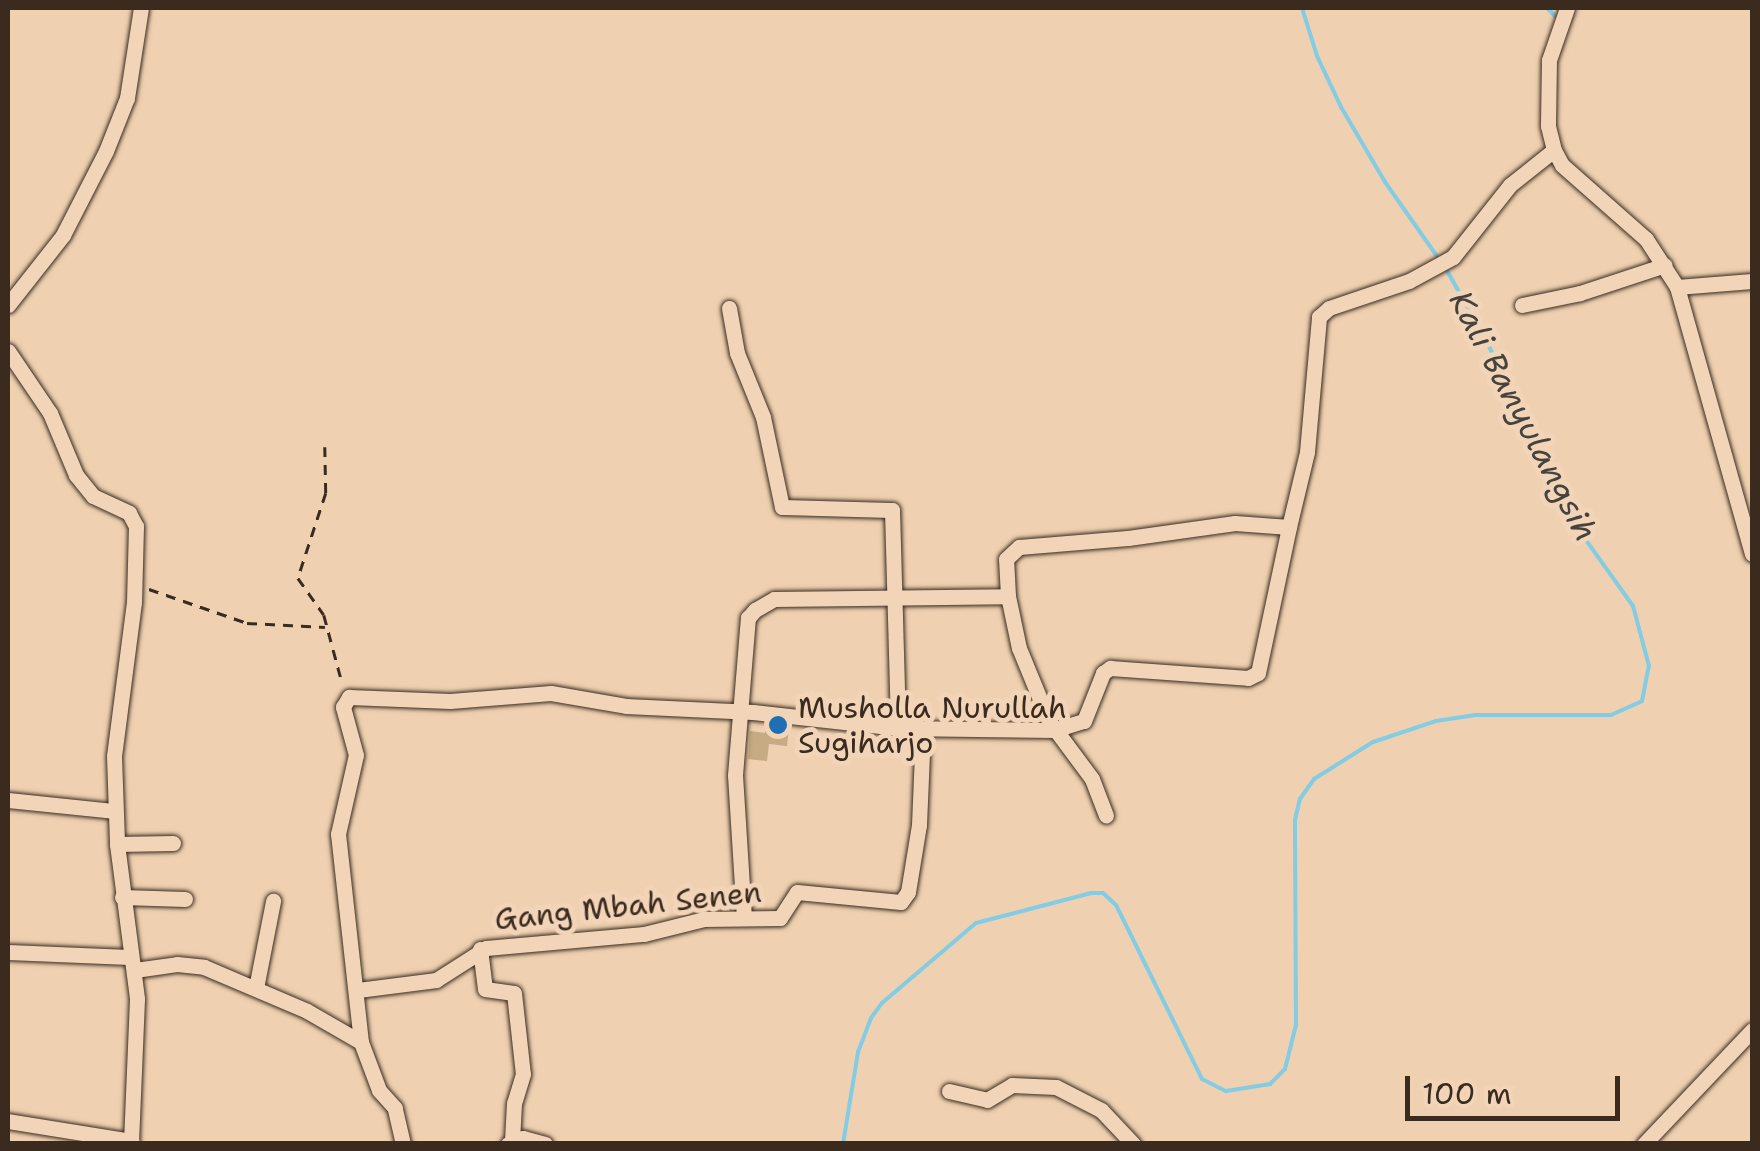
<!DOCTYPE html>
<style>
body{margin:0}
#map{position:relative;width:1760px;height:1151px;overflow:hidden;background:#efd1b1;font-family:"Shantell Sans",sans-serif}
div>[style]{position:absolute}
.stream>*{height:4px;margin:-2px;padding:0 2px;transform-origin:2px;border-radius:2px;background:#83cce4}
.building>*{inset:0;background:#c7ab83}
.path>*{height:2.5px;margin-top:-1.25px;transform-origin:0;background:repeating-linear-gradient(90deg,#3b2a1e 0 10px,transparent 0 18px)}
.roads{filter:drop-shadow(0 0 2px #3b2a1e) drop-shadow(0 0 2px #3b2a1e)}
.minor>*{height:15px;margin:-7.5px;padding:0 7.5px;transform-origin:7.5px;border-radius:7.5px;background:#f2d4b8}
.dots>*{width:28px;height:28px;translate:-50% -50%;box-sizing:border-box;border:5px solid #f2d4b8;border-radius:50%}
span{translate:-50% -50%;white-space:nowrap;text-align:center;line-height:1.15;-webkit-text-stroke:10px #f2d4b8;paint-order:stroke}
.poi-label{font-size:30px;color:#3b2a1e}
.left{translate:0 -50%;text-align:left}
.street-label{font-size:30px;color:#3b2a1e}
.water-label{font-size:32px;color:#46423c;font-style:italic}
.frame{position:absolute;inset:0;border:10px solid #3b2a1e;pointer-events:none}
.scale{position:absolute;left:1405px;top:1076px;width:215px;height:45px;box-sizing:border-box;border:5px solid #3b2a1e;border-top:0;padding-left:12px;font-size:30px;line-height:35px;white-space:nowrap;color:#3b2a1e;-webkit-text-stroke:8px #f2d4b8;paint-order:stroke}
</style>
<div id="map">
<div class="stream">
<div style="left:1302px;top:8px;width:50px;rotate:72.6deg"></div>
<div style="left:1317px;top:56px;width:56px;rotate:64.8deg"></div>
<div style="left:1341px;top:107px;width:87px;rotate:59.6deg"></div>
<div style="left:1385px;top:182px;width:94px;rotate:55deg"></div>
<div style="left:1547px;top:8px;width:11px;rotate:45deg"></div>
<div style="left:843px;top:1144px;width:93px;rotate:-80.7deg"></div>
<div style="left:858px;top:1052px;width:36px;rotate:-69deg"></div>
<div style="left:871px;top:1018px;width:19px;rotate:-54deg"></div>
<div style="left:882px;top:1003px;width:123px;rotate:-40.4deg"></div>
<div style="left:976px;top:923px;width:119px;rotate:-14.6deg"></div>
<div style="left:1091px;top:893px;width:12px"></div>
<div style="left:1103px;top:893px;width:18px;rotate:43deg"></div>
<div style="left:1116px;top:905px;width:194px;rotate:63.7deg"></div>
<div style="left:1202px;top:1079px;width:27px;rotate:27deg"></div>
<div style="left:1226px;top:1091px;width:45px;rotate:-9deg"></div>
<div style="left:1270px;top:1084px;width:21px;rotate:-45deg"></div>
<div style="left:1285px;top:1069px;width:45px;rotate:-76deg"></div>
<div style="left:1296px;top:1025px;width:205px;rotate:-90.3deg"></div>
<div style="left:1295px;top:820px;width:22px;rotate:-77deg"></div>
<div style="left:1300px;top:799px;width:24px;rotate:-55deg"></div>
<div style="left:1314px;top:779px;width:70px;rotate:-32.1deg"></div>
<div style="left:1373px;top:742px;width:66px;rotate:-18.4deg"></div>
<div style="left:1436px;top:721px;width:40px;rotate:-8.5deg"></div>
<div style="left:1476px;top:715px;width:135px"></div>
<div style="left:1611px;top:715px;width:34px;rotate:-24deg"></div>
<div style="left:1642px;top:701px;width:36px;rotate:-79deg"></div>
<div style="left:1649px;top:666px;width:62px;rotate:-104.9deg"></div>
<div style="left:1633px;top:606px;width:107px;rotate:-125.5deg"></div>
<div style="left:1571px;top:519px;width:200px;rotate:-115.4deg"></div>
<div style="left:1485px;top:338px;width:81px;rotate:-119.4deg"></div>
</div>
<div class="building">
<div style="clip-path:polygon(766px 725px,789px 727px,787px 746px,769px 744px,767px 761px,748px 759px,750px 731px,765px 733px)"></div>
</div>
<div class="path">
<div style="left:325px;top:447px;width:46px;rotate:88.8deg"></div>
<div style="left:326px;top:493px;width:89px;rotate:108.2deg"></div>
<div style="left:298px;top:578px;width:45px;rotate:54.9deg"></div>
<div style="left:324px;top:615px;width:69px;rotate:75deg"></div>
<div style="left:149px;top:589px;width:104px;rotate:19.1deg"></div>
<div style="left:247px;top:623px;width:78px;rotate:2.9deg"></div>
</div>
<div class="roads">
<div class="minor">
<div style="left:1567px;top:8px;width:55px;rotate:109.1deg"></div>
<div style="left:1549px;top:60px;width:66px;rotate:90.9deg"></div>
<div style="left:1548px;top:126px;width:25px;rotate:76deg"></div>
<div style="left:1554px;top:150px;width:17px;rotate:62deg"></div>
<div style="left:1562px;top:165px;width:112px;rotate:41.4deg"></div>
<div style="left:1646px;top:239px;width:57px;rotate:57.1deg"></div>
<div style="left:1677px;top:287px;width:277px;rotate:74.3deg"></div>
<div style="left:1677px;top:287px;width:75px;rotate:-4.6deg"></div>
<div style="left:8px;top:305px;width:89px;rotate:-51.8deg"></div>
<div style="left:63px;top:235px;width:94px;rotate:-62.9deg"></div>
<div style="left:106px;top:151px;width:57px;rotate:-68.4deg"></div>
<div style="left:127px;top:98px;width:91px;rotate:-81.2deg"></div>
<div style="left:1522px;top:305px;width:59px;rotate:-11.7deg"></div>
<div style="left:1580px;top:293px;width:89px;rotate:-18.2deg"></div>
<div style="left:729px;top:308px;width:46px;rotate:79.9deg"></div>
<div style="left:737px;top:353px;width:69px;rotate:67.9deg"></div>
<div style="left:763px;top:417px;width:92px;rotate:78.1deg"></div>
<div style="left:782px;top:507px;width:110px;rotate:1.6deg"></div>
<div style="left:892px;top:510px;width:218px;rotate:88.4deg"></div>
<div style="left:8px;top:351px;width:75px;rotate:55.9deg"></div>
<div style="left:50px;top:413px;width:67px;rotate:67.2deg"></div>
<div style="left:76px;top:475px;width:27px;rotate:51deg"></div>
<div style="left:93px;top:496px;width:40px;rotate:25deg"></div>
<div style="left:129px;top:513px;width:15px;rotate:62deg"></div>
<div style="left:136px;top:526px;width:76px;rotate:91.5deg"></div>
<div style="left:134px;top:602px;width:155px;rotate:97.4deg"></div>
<div style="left:114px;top:756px;width:88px;rotate:88deg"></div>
<div style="left:117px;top:844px;width:156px;rotate:82.6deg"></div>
<div style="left:137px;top:999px;width:145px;rotate:92.4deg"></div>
<div style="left:1008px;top:596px;width:53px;rotate:78.1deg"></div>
<div style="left:1019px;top:648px;width:79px;rotate:67.7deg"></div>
<div style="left:1049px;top:721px;width:72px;rotate:53.4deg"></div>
<div style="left:1092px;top:779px;width:39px;rotate:69deg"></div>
<div style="left:8px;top:800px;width:108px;rotate:5.9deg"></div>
<div style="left:117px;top:844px;width:56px;rotate:-1deg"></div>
<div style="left:122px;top:897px;width:63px;rotate:1.8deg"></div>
<div style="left:744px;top:918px;width:143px;rotate:-93.6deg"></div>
<div style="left:735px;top:775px;width:158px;rotate:-85.3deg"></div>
<div style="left:748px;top:618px;width:11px;rotate:-49deg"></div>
<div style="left:755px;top:610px;width:22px;rotate:-30deg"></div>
<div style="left:774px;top:599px;width:234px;rotate:-0.7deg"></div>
<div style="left:1008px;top:596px;width:37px;rotate:-93deg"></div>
<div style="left:1006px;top:559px;width:18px;rotate:-43deg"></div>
<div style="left:1019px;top:547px;width:109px;rotate:-4.7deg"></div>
<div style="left:1128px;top:538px;width:108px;rotate:-8deg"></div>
<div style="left:1235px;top:523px;width:54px;rotate:4.2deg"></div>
<div style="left:1289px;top:527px;width:77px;rotate:-76.5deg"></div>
<div style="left:1307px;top:452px;width:136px;rotate:-84.9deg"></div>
<div style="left:1319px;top:317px;width:13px;rotate:-42deg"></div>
<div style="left:1329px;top:308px;width:84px;rotate:-18.6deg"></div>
<div style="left:1409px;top:281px;width:50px;rotate:-28.6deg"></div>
<div style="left:1453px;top:257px;width:92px;rotate:-51.6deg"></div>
<div style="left:1510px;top:185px;width:56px;rotate:-38.5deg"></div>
<div style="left:480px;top:949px;width:40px;rotate:82.9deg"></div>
<div style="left:485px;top:989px;width:29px;rotate:8deg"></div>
<div style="left:514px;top:993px;width:81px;rotate:83.7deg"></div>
<div style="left:523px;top:1074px;width:30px;rotate:107deg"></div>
<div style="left:514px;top:1103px;width:39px;rotate:93deg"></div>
<div style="left:8px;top:952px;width:121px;rotate:2.4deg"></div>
<div style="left:135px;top:970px;width:42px;rotate:-8.1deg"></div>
<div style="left:177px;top:964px;width:27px;rotate:6deg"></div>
<div style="left:204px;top:967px;width:112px;rotate:23.1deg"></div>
<div style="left:307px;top:1011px;width:62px;rotate:29.9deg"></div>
<div style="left:256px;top:988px;width:89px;rotate:-78.9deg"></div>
<div style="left:358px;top:990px;width:79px;rotate:-7.3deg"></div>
<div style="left:436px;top:980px;width:59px;rotate:-32.6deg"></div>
<div style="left:486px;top:948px;width:159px;rotate:-5.1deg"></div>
<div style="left:644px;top:934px;width:62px;rotate:-14deg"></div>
<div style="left:704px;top:919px;width:76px;rotate:-0.8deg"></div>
<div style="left:780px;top:918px;width:31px;rotate:-57deg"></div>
<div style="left:797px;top:892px;width:104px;rotate:5.5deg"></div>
<div style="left:901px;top:902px;width:12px;rotate:-55deg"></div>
<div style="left:908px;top:892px;width:68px;rotate:-80.7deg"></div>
<div style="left:919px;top:825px;width:96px;rotate:-87.6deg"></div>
<div style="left:949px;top:1091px;width:39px;rotate:13deg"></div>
<div style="left:987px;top:1100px;width:29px;rotate:-31deg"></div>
<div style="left:1012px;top:1085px;width:44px;rotate:2.6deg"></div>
<div style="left:1056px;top:1087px;width:51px;rotate:27.1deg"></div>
<div style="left:1101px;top:1110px;width:47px;rotate:46.7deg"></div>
<div style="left:8px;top:1121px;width:125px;rotate:9.2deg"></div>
<div style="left:403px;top:1144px;width:37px;rotate:-103deg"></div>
<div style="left:395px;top:1108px;width:24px;rotate:-132deg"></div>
<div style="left:379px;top:1090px;width:51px;rotate:-110.6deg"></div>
<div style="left:361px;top:1042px;width:209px;rotate:-96.3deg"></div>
<div style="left:338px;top:834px;width:81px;rotate:-77.2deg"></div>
<div style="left:356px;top:755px;width:50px;rotate:-105.2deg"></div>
<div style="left:343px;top:707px;width:12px;rotate:-59deg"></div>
<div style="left:349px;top:697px;width:101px;rotate:2.3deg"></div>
<div style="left:450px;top:701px;width:101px;rotate:-4.5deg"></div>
<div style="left:551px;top:693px;width:76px;rotate:9.8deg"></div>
<div style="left:626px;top:706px;width:127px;rotate:2.7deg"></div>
<div style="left:753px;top:712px;width:146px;rotate:6.3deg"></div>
<div style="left:898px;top:728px;width:156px;rotate:0.7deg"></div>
<div style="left:1054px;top:730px;width:31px;rotate:-17deg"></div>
<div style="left:1084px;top:721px;width:52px;rotate:-68.4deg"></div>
<div style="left:1103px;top:673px;width:9px;rotate:-36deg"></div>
<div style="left:1110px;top:668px;width:138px;rotate:4.1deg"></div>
<div style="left:1248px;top:678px;width:11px;rotate:-27deg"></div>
<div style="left:1258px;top:673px;width:149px;rotate:-78deg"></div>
<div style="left:508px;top:1144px;width:16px;rotate:-22deg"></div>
<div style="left:523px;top:1138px;width:23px;rotate:15deg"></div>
<div style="left:1644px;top:1144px;width:157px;rotate:-46.5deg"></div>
</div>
</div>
<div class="dots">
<div style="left:778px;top:725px;background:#1f6fb2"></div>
</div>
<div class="poi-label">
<span class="left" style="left:798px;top:725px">Musholla Nurullah<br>Sugiharjo</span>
</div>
<div class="street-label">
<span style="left:628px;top:906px;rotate:-6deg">Gang Mbah Senen</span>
</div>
<div class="water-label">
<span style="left:1523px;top:416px;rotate:62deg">Kali Banyulangsih</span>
</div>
<div class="frame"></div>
<div class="scale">100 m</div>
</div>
